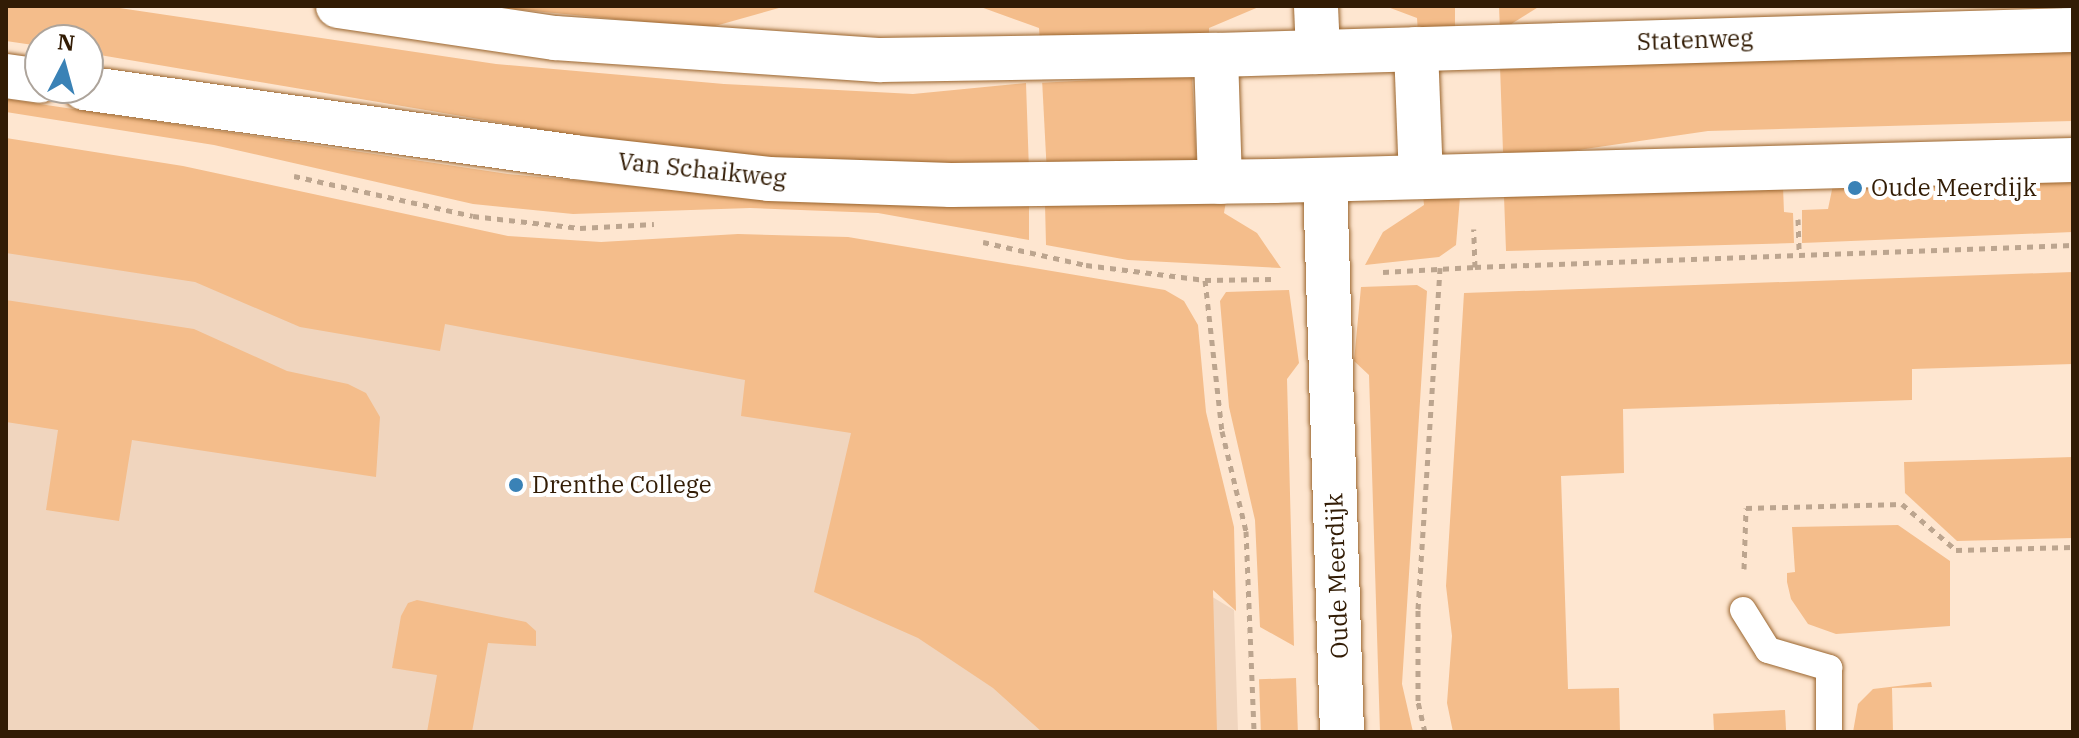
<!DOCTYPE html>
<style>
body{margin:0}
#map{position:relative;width:2079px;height:738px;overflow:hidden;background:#fee6d0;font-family:"IBM Plex Serif",serif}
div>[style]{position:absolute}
.built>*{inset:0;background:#f0d5be}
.green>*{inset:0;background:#f4bd8b;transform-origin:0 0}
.path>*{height:5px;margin-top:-2.5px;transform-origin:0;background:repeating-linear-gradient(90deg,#bca58f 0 6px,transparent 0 12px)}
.roads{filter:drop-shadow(0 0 2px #9a652e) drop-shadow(0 0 2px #9a652e)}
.service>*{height:26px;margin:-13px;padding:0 13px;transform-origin:13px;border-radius:13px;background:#fff}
.minor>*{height:44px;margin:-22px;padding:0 22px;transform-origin:22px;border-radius:22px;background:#fff}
.tertiary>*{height:44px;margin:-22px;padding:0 22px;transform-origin:22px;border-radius:22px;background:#fff}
.dots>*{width:22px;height:22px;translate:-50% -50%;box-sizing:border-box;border:4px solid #fff;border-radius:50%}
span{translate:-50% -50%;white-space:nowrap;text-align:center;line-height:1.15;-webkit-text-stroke:8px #fff;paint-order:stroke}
.street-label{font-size:24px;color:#321c05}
.poi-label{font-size:24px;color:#321c05}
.left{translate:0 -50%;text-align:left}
.frame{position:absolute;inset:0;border:8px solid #321c05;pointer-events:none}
.north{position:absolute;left:24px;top:24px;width:80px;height:80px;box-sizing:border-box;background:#fff;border:2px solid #ada49b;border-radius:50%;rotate:6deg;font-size:22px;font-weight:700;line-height:32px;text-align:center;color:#321c05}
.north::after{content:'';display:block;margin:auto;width:28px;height:36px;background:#3a82b6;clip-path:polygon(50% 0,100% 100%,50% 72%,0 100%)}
</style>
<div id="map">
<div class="built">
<div style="clip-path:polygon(6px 196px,820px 360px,1234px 610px,1238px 732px,6px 732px)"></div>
</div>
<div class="green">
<div style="clip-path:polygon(6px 6px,106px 6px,496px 64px,724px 84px,913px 94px,1026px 83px,1029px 171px,739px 163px,88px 53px,88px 40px,40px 40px,40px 46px,6px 41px)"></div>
<div style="clip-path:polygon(483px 6px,786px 6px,708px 28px)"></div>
<div style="clip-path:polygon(978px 6px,1261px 6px,1209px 28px,1209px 38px,1040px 42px,1039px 28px)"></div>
<div style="clip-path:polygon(1385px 6px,1455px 6px,1455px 27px,1418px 33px,1417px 18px)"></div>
<div style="clip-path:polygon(1499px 6px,1540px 6px,1500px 31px)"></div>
<div style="clip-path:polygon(2073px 51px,2073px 121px,1708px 131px,1537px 156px,1503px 152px,1500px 66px)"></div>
<div style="left:1192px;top:75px;width:90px;height:150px;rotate:87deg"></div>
<div style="clip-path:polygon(6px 99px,508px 174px,705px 193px,1029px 203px,1029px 240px,878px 213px,750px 208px,573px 214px,473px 204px,214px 145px,6px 112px)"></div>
<div style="clip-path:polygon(6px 138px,183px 166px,508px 236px,601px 242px,738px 234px,848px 237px,1165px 290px,1184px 301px,1198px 325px,1206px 412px,1234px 527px,1236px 611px,1213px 590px,1217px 732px,1042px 732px,993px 688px,918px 638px,814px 592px,851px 433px,741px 416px,745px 380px,445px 324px,440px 351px,300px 327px,195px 282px,6px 253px)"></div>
<div style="clip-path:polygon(2073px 178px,2073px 232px,1802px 243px,1802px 210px,1828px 209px,1833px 185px)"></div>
<div style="clip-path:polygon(1783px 187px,1784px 212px,1793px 213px,1794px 243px,1506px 251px,1504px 196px)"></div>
<div style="clip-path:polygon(1423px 195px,1460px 197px,1456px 245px,1439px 257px,1365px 265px,1383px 232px,1424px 205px)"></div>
<div style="clip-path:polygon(1226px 201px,1224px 213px,1257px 233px,1281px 268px,1128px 260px,1046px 245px,1045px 204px)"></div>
<div style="clip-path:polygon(2073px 272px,2073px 364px,1912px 369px,1912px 400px,1623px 409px,1624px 473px,1561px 476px,1568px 689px,1619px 688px,1620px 732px,1453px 732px,1447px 703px,1452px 636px,1446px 586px,1464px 293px)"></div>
<div style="clip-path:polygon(1361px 287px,1417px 285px,1427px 291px,1402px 684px,1413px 732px,1380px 732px,1369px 375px,1354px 361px)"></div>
<div style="clip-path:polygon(1289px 290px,1299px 363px,1287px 379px,1294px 646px,1260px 627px,1255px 520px,1229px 407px,1220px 301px,1226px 292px)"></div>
<div style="clip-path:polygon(6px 300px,194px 329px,287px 371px,348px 384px,366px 393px,380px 417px,376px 477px,132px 440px,119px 521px,46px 510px,58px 430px,6px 422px)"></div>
<div style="clip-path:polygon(2073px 457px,2073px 538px,1957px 541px,1905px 493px,1904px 462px)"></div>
<div style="clip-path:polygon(1898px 525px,1950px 561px,1950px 626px,1836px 634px,1808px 624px,1791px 599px,1787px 582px,1787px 573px,1795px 572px,1792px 527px)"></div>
<div style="clip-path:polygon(417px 600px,526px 622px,536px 631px,536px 646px,488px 643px,472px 732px,427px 732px,437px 675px,392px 668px,401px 616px,408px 603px)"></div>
<div style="left:1296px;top:678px;width:54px;height:37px;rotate:88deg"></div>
<div style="clip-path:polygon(1931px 682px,1932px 687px,1892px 688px,1893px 732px,1853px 732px,1858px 704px,1873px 689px)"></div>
<div style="left:1785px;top:710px;width:22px;height:72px;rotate:87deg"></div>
</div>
<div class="path">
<div style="left:294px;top:176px;width:183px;rotate:12.6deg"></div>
<div style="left:473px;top:216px;width:108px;rotate:6.4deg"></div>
<div style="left:580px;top:228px;width:74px;rotate:-3.1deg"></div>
<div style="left:1798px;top:219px;width:35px;rotate:88deg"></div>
<div style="left:983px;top:242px;width:106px;rotate:12.6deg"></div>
<div style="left:1086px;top:265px;width:120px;rotate:7.2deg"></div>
<div style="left:1205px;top:280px;width:72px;rotate:-0.8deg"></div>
<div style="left:1475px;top:267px;width:598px;rotate:-2.11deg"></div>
<div style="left:1383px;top:272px;width:92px;rotate:-3.1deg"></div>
<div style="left:1475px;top:267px;width:38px;rotate:-92deg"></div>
<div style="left:1205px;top:280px;width:152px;rotate:83.6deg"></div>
<div style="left:1222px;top:431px;width:103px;rotate:76.5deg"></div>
<div style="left:1246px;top:531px;width:201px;rotate:87.7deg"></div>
<div style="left:1744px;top:569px;width:61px;rotate:-88.1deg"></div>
<div style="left:1746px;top:508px;width:156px;rotate:-1.5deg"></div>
<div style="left:1902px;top:504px;width:71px;rotate:40.4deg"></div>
<div style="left:1956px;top:550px;width:117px;rotate:-1.5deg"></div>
<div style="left:1425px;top:732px;width:32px;rotate:-103deg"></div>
<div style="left:1418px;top:701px;width:92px;rotate:-90deg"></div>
<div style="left:1418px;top:609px;width:342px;rotate:-86.3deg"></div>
</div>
<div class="roads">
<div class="service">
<div style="left:1743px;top:610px;width:47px;rotate:58deg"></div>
<div style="left:1768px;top:650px;width:64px;rotate:16.4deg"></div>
<div style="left:1829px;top:668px;width:64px;rotate:90deg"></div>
</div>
<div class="minor">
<div style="left:1316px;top:6px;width:46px;rotate:87.5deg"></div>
<div style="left:1325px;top:180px;width:552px;rotate:88.24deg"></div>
</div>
<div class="tertiary">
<div style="left:338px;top:6px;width:219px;rotate:8.4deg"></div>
<div style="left:555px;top:38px;width:327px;rotate:3.9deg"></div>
<div style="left:881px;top:60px;width:335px;rotate:-0.9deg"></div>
<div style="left:1216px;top:55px;width:857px;rotate:-1.67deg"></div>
<div style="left:1416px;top:49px;width:128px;rotate:87.8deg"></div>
<div style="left:1216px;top:55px;width:127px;rotate:88.2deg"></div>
<div style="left:6px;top:76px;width:34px;rotate:8deg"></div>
<div style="left:84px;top:88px;width:495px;rotate:8deg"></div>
<div style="left:574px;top:157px;width:196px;rotate:6.4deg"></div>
<div style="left:769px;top:179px;width:182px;rotate:1.9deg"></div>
<div style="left:951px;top:185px;width:323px;rotate:-0.7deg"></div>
<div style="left:1274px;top:181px;width:799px;rotate:-1.51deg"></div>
</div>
</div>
<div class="dots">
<div style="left:1855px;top:188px;background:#3a82b6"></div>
<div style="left:516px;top:485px;background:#3a82b6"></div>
</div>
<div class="street-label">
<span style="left:1695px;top:40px;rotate:-2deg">Statenweg</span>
<span style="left:702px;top:170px;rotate:6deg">Van Schaikweg</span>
<span style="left:1337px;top:576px;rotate:-92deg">Oude Meerdijk</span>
</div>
<div class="poi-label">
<span class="left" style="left:1871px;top:188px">Oude Meerdijk</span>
<span class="left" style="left:532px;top:485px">Drenthe College</span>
</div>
<div class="frame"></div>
<div class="north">N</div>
</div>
